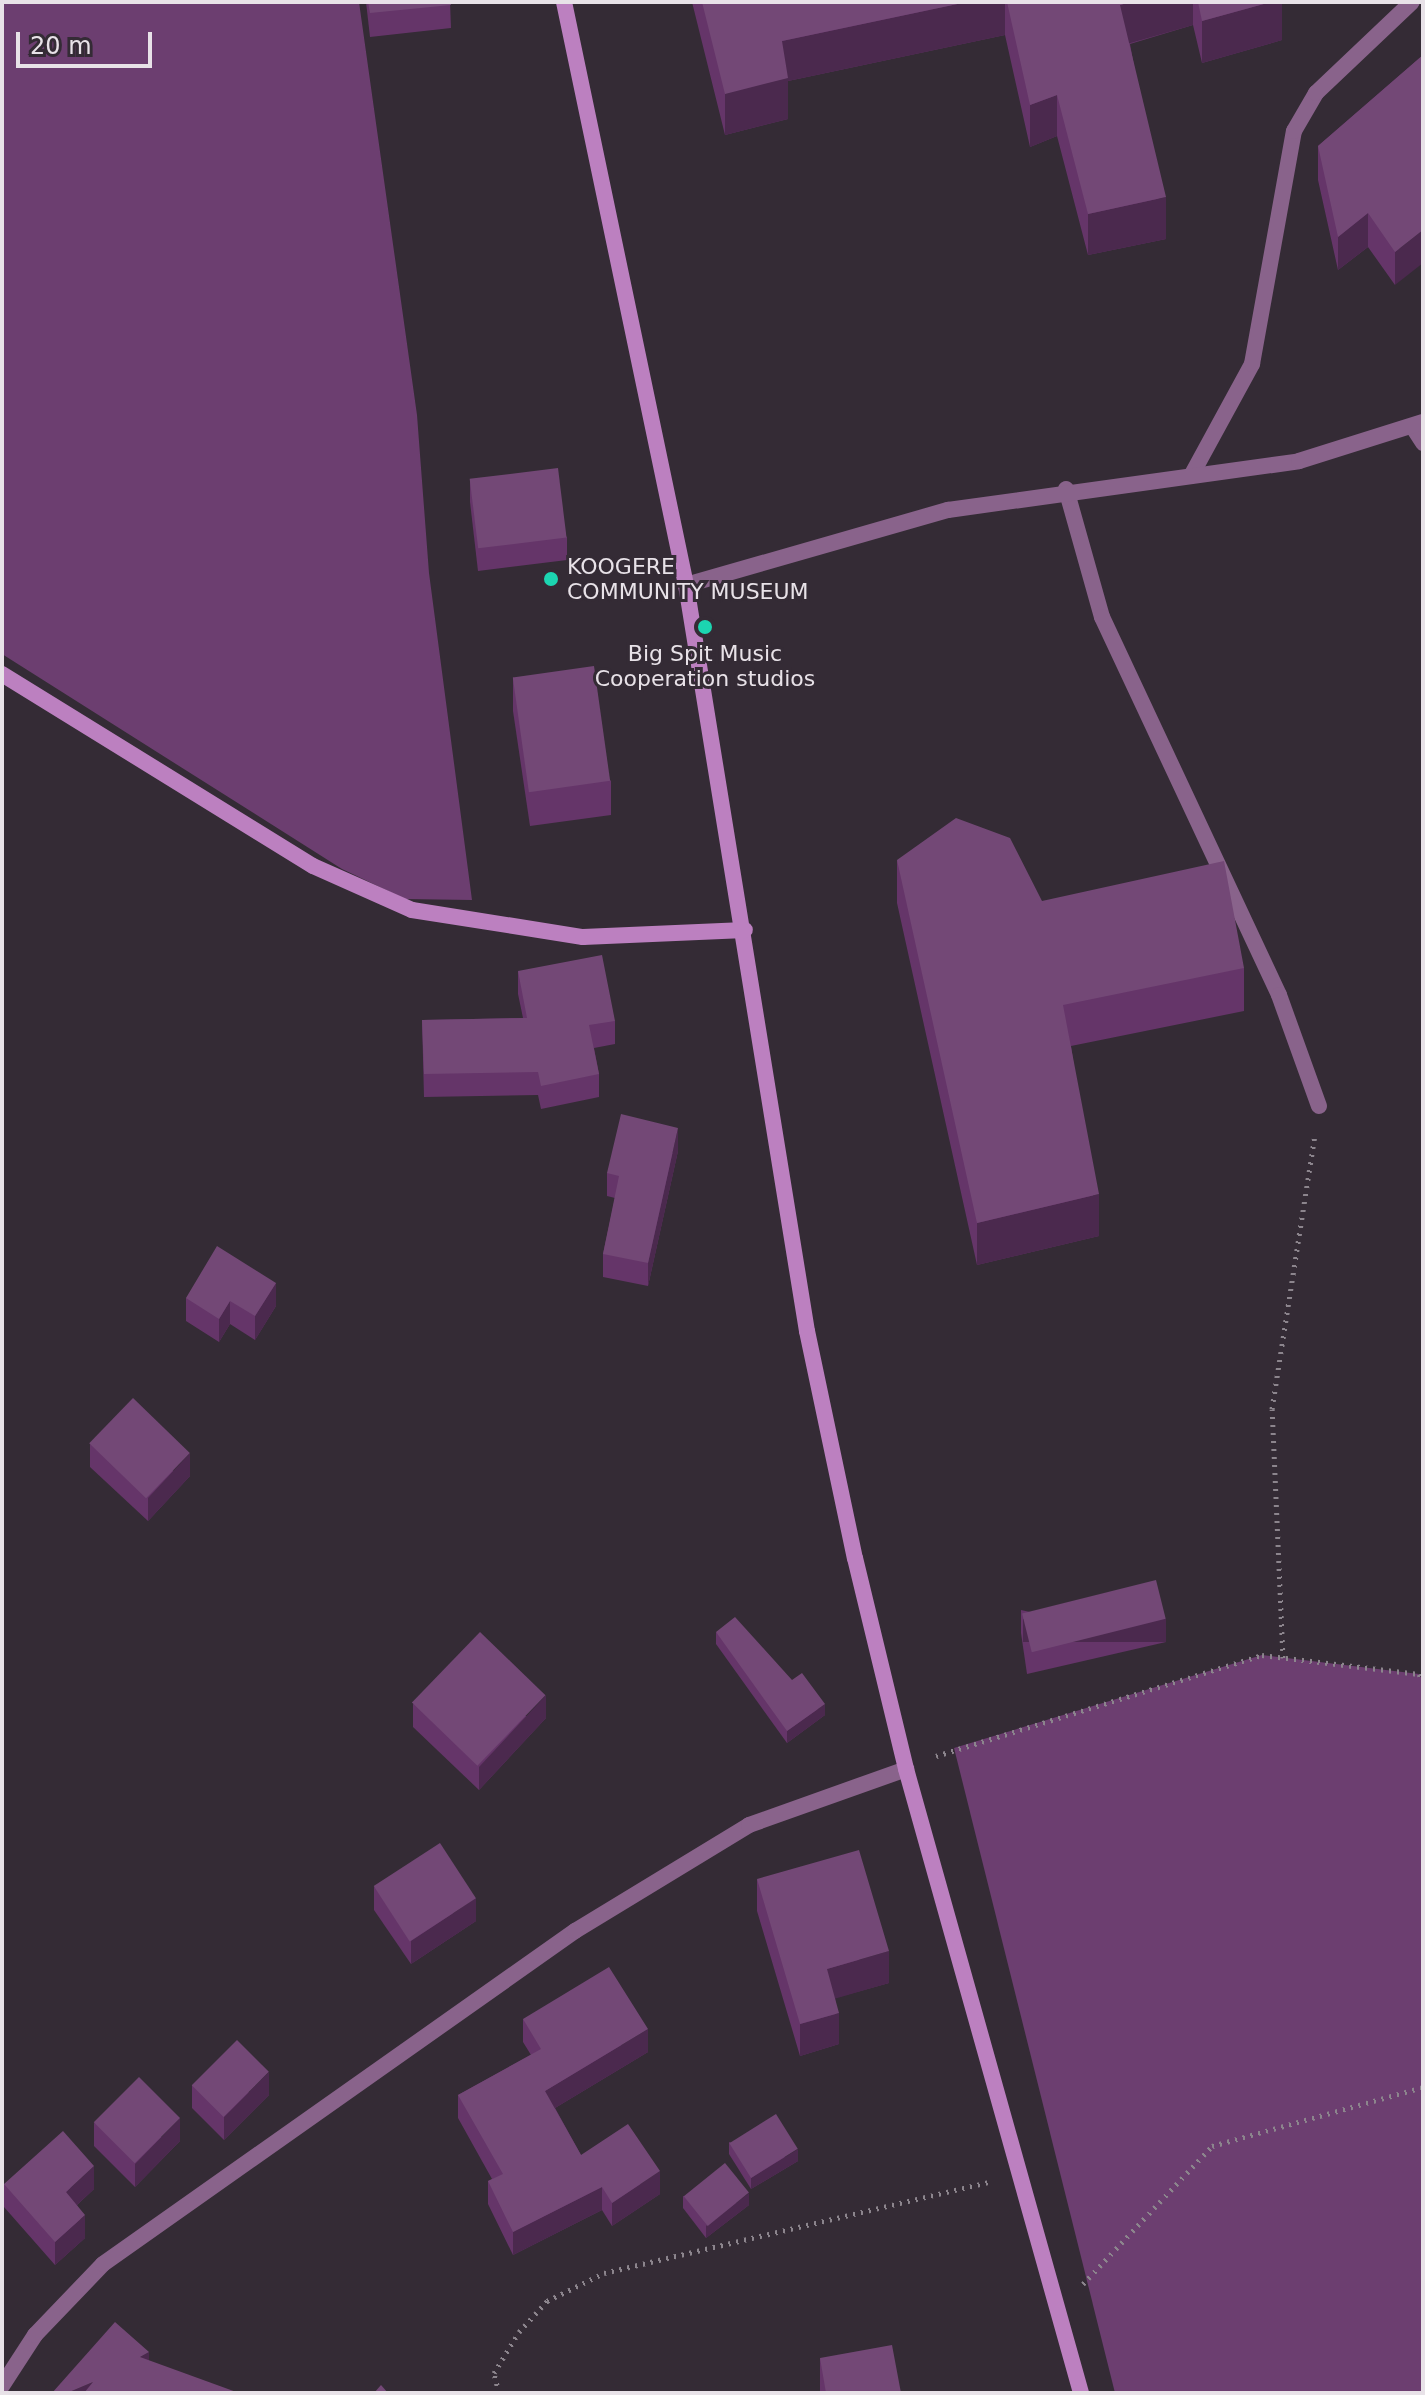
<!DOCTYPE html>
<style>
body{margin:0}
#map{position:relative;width:1425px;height:2395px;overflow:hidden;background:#342b35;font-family:"DejaVu Sans",sans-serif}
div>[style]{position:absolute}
.green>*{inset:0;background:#6c3e70}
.path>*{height:5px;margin-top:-2.5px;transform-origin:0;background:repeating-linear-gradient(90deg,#8c858d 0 2px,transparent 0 8px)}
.lane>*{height:16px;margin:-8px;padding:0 8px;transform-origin:8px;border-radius:8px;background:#89638b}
.street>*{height:16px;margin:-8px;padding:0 8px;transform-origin:8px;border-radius:8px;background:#89638b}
.secondary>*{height:16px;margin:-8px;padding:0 8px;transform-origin:8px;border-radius:8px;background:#bc80c0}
.wall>*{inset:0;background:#653569}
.shaded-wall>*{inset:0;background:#4b294e;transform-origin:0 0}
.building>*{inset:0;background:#734876;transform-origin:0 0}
.dots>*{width:22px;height:22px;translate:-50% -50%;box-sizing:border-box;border:4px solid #342b35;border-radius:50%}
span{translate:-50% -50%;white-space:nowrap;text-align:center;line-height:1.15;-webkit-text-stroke:6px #342b35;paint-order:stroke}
.poi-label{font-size:22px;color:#e8e2e8}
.left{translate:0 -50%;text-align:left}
.frame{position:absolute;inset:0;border:4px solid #e8e2e8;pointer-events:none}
.scale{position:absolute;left:16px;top:32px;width:136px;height:36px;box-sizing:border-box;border:4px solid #e8e2e8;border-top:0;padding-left:10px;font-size:24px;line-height:28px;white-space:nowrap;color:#e8e2e8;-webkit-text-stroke:6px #342b35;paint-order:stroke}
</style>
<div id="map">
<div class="green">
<div style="clip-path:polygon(2px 2px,359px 2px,417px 415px,429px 573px,472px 900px,405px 899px,342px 869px,2px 654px)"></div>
<div style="clip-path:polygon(1262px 1655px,1419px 1674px,1423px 1681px,1423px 2393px,1115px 2393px,954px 1748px)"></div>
</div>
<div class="path">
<div style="left:1283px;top:1658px;width:249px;rotate:-92.5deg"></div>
<div style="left:1272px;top:1409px;width:278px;rotate:-81.1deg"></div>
<div style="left:936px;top:1756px;width:341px;rotate:-17.2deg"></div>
<div style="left:1262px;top:1655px;width:158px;rotate:6.9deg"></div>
<div style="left:1419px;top:1674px;width:8px;rotate:60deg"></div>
<div style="left:1083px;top:2284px;width:189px;rotate:-46.9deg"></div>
<div style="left:1212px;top:2146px;width:219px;rotate:-15.6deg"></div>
<div style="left:499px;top:2393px;width:21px;rotate:-104deg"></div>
<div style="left:494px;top:2373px;width:48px;rotate:-58.6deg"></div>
<div style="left:519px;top:2332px;width:42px;rotate:-47.9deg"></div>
<div style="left:547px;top:2301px;width:64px;rotate:-26.2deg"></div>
<div style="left:604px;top:2273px;width:396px;rotate:-13.3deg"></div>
</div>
<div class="lane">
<div style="left:1066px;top:489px;width:133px;rotate:74.3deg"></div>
<div style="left:1102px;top:617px;width:417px;rotate:64.9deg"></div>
<div style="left:1279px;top:995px;width:118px;rotate:70.2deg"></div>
</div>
<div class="street">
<div style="left:1414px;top:429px;width:17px;rotate:57deg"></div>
<div style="left:1191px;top:476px;width:128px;rotate:-61.4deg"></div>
<div style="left:1252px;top:364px;width:237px;rotate:-79.8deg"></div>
<div style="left:1294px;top:131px;width:44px;rotate:-59.9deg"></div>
<div style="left:1316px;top:93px;width:132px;rotate:-43.5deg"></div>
<div style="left:686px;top:585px;width:273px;rotate:-16deg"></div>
<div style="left:948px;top:510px;width:354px;rotate:-7.9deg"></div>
<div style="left:1299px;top:461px;width:130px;rotate:-17.5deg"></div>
<div style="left:2px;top:2386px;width:61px;rotate:-57.1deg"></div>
<div style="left:35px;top:2335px;width:98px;rotate:-46.2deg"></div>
<div style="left:103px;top:2264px;width:578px;rotate:-35.2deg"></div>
<div style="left:575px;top:1931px;width:204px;rotate:-31.3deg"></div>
<div style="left:749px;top:1825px;width:167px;rotate:-19.6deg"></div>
</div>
<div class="secondary">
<div style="left:564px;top:2px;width:596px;rotate:78.18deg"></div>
<div style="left:686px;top:585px;width:756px;rotate:80.79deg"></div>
<div style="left:807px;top:1331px;width:232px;rotate:78.1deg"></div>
<div style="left:855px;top:1558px;width:217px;rotate:76.4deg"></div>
<div style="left:906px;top:1769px;width:648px;rotate:74.33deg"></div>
<div style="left:2px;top:674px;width:365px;rotate:31.7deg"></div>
<div style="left:313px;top:866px;width:108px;rotate:24deg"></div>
<div style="left:412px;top:910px;width:173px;rotate:9deg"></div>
<div style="left:583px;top:937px;width:162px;rotate:-2.5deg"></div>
</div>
<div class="wall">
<div style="clip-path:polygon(366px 2px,450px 2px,451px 28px,370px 37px)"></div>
<div style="clip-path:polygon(692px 2px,1282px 2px,1282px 40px,1202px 63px,1193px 25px,1130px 44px,1166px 239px,1088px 255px,1057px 136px,1030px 147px,1005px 35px,788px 81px,788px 119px,725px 135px)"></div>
<div style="clip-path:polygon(1423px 55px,1395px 285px,1368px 247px,1338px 270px,1318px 180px,1318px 146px)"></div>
<div style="clip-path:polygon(470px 479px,567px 537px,567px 560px,478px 571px,470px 502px)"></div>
<div style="clip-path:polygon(513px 677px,611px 781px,611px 815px,530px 826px,513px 711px)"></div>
<div style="clip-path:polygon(897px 860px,1042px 901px,1244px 968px,1244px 1011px,1071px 1046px,1099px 1236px,977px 1265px,897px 903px)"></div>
<div style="clip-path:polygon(518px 971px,615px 1021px,615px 1044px,594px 1048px,599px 1074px,599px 1097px,541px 1109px,538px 1095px,424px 1097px,422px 1020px,523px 1018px,518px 994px)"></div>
<div style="clip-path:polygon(678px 1151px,648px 1286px,603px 1277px,603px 1254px,615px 1198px,607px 1196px,607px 1173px)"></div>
<div style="clip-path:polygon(276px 1283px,276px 1306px,255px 1340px,230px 1324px,219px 1342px,186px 1321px,186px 1298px)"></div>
<div style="clip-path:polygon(90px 1444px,190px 1476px,148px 1521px,90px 1467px)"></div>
<div style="clip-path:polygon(1021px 1610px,1166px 1642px,1027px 1674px,1021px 1633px)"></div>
<div style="clip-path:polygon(716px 1632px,825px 1715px,787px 1743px,716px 1644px)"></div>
<div style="clip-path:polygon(413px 1704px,546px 1718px,479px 1790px,413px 1727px)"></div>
<div style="clip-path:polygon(757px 1879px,889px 1983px,835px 1998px,839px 2044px,800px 2056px,757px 1911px)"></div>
<div style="clip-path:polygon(374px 1887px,476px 1921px,411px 1964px,374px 1910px)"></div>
<div style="clip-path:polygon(523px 2019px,648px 2052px,555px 2108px,581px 2155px,660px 2194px,612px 2226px,602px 2210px,513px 2255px,488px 2204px,488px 2181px,492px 2179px,458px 2118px,458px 2095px,531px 2055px,523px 2042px)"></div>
<div style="clip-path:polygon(192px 2085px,269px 2095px,224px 2140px,192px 2108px)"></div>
<div style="clip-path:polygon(94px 2123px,180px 2141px,135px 2187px,94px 2146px)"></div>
<div style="clip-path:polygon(729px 2142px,798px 2161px,751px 2189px,729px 2154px)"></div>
<div style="clip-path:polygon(4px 2184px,94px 2189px,77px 2205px,85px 2238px,55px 2265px,4px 2207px)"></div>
<div style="clip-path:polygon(683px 2196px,749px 2205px,706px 2238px,683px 2208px)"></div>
<div style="clip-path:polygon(820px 2358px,901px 2393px,820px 2393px)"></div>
</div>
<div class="shaded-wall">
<div style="clip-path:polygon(967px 2px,1005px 2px,1005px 35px,788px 81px,788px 119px,725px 135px,725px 94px,782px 41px)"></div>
<div style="clip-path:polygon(1131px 2px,1193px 2px,1193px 25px,1120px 46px,1120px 5px)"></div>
<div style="clip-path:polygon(1271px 2px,1282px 2px,1282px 40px,1202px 63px,1202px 21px)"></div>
<div style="clip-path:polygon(1057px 95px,1057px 136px,1030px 147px,1030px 105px)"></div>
<div style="clip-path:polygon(1166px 197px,1166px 239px,1088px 255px,1088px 214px)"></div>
<div style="clip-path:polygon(1368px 213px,1368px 247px,1338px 270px,1338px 237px)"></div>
<div style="clip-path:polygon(1423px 230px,1423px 263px,1395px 285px,1395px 252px)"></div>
<div style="clip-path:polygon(678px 1128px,678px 1151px,648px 1286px,648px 1263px)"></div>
<div style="clip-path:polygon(1099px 1194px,1099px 1236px,977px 1265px,977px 1223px)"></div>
<div style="clip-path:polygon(276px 1283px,276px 1306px,255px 1340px,255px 1316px)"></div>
<div style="clip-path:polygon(230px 1301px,230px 1324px,219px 1342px,219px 1319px)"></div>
<div style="clip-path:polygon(190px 1453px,190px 1476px,148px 1521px,148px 1498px)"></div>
<div style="left:1166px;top:1619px;width:23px;height:143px;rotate:90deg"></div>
<div style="clip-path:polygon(546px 1695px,546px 1718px,479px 1790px,479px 1767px)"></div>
<div style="clip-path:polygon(825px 1704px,825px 1715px,787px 1743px,787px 1731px)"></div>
<div style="clip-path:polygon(476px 1898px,476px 1921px,411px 1964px,411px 1941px)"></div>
<div style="clip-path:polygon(889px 1951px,889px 1983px,827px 2001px,827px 1969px)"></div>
<div style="clip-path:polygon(839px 2013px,839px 2044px,800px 2056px,800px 2024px)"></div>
<div style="clip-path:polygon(648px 2029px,648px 2052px,545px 2114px,545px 2091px)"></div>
<div style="clip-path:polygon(269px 2072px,269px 2095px,224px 2140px,224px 2117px)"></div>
<div style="clip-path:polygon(180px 2118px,180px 2141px,135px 2187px,135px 2164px)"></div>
<div style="clip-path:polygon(798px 2149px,798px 2161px,751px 2189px,751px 2178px)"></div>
<div style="clip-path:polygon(94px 2166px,94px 2189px,66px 2215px,66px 2192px)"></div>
<div style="clip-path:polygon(660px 2171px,660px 2194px,612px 2226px,612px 2203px)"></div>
<div style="clip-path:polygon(602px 2187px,602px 2210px,513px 2255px,513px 2232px)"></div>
<div style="clip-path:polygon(749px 2193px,749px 2205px,706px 2238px,706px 2226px)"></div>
<div style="clip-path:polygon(85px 2215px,85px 2238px,55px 2265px,55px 2242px)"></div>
<div style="clip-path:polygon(149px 2352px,149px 2371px,140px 2357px)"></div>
<div style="clip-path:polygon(93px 2382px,93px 2393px,67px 2393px)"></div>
</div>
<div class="building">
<div style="clip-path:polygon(368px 2px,450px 2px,451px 5px,370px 13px)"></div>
<div style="clip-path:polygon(702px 2px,967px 2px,782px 41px,788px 78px,725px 94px)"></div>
<div style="clip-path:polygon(1007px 2px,1131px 2px,1120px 5px,1166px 197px,1088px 214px,1057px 95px,1030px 105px)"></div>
<div style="clip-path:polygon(1198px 2px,1271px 2px,1202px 21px)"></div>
<div style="clip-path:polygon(1423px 55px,1423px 230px,1395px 252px,1368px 213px,1338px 237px,1318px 146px)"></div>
<div style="left:558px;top:468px;width:70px;height:89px;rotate:83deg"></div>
<div style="left:594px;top:666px;width:116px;height:82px;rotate:82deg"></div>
<div style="clip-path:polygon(956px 818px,1010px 838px,1042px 901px,1224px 861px,1244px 968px,1063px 1005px,1099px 1194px,977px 1223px,897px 860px)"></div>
<div style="clip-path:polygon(602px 955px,615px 1021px,589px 1025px,599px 1074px,541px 1086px,538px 1072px,424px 1074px,422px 1020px,527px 1018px,518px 971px)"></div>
<div style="clip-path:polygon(621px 1114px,678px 1128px,648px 1263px,603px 1254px,619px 1176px,607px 1173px)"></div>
<div style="clip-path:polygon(217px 1246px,276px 1283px,255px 1316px,230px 1301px,219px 1319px,186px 1298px)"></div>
<div style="left:133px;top:1398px;width:79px;height:63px;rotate:44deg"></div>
<div style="left:1156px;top:1580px;width:40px;height:138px;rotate:76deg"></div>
<div style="clip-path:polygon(735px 1617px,792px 1680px,802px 1673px,825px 1704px,787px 1731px,716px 1632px)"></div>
<div style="left:480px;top:1632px;width:91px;height:98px;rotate:44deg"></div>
<div style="left:440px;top:1843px;width:66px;height:79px;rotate:57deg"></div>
<div style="clip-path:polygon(859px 1850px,889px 1951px,827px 1969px,839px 2013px,800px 2024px,757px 1879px)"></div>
<div style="clip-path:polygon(609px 1967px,648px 2029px,545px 2091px,581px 2155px,628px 2124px,660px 2171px,612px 2203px,602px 2187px,513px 2232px,488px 2181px,503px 2174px,458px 2095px,541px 2049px,523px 2019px)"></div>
<div style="left:237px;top:2040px;width:45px;height:64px;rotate:45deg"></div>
<div style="left:139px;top:2077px;width:58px;height:64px;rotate:45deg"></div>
<div style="left:776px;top:2114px;width:41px;height:55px;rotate:58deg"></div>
<div style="clip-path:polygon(63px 2131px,94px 2166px,66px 2192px,85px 2215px,55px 2242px,4px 2184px)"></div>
<div style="left:725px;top:2163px;width:38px;height:53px;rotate:51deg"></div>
<div style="clip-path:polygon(115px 2322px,149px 2352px,140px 2357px,239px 2393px,84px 2393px,93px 2382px,67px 2393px,52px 2393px)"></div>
<div style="clip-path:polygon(892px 2345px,901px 2393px,826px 2393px,820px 2358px)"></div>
<div style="clip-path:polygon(381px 2385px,388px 2393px,374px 2393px)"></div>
</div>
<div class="dots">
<div style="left:551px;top:579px;background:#1cd5b1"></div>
<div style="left:705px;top:627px;background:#1cd5b1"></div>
</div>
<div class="poi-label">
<span class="left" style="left:567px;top:579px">KOOGERE<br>COMMUNITY MUSEUM</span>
<span style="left:705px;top:666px">Big Spit Music<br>Cooperation studios</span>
</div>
<div class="frame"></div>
<div class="scale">20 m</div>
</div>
